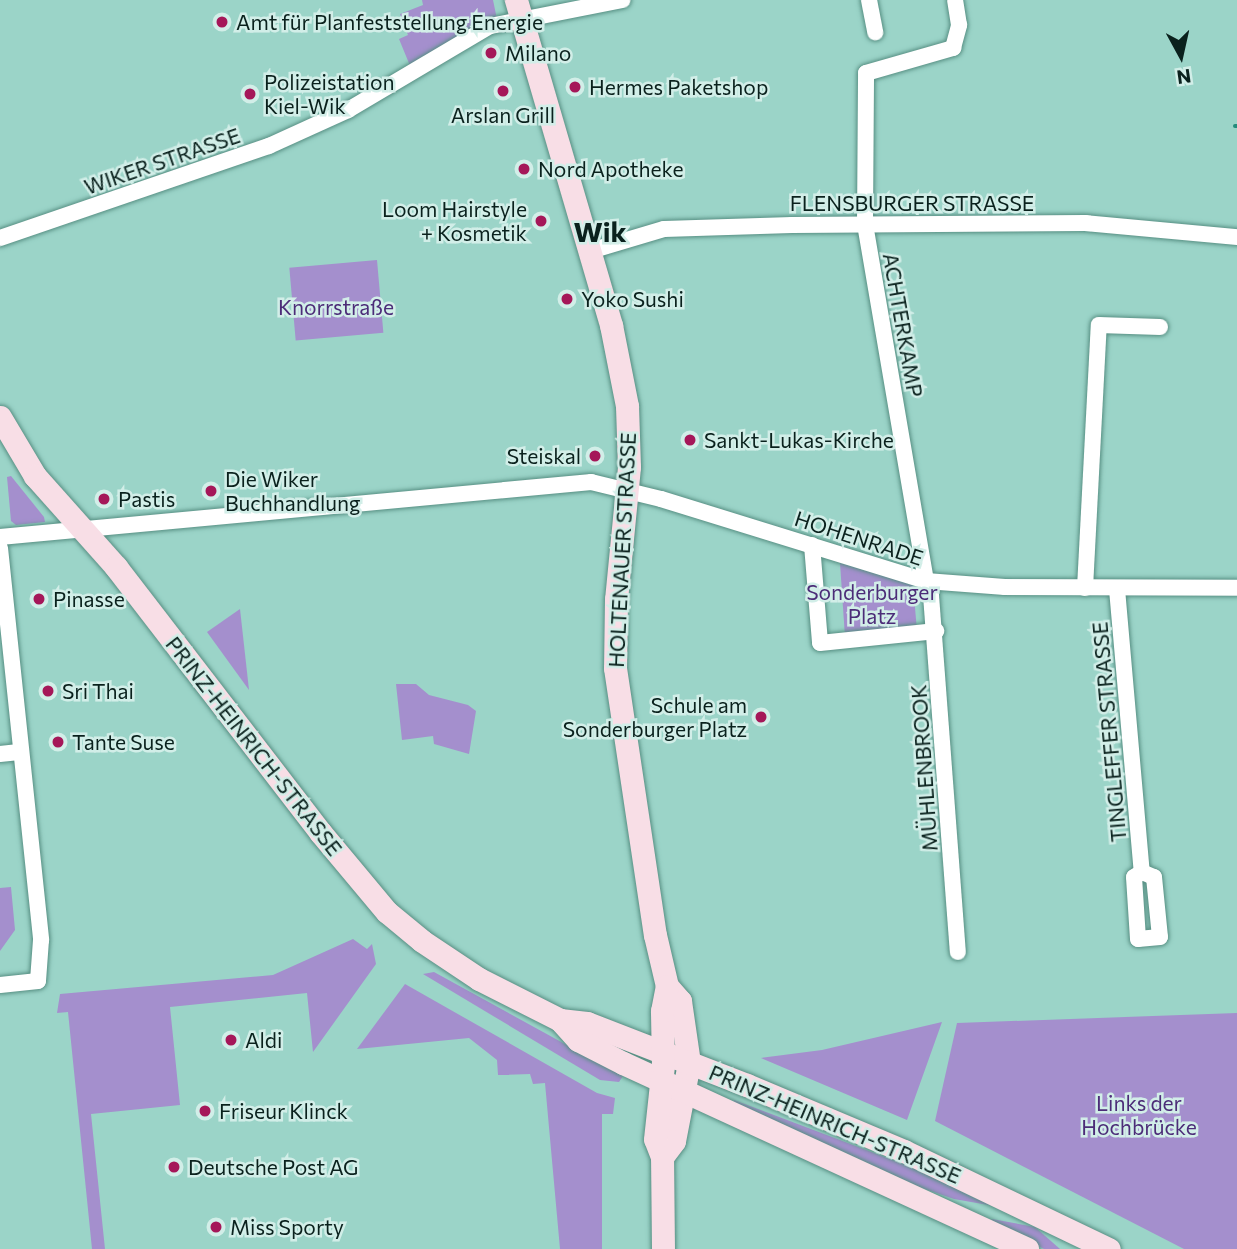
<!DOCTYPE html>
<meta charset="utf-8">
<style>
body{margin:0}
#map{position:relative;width:1237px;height:1249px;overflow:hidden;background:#9bd4c8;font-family:Commissioner,sans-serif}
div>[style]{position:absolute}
.green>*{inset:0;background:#a48fcd;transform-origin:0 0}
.stream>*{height:4.5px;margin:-2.25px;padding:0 2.25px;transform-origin:2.25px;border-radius:2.25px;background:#248b7b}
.roads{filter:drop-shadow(0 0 2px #578f83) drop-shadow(0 0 2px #578f83)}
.street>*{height:16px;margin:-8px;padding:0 8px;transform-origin:8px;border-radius:8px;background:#fff}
.secondary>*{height:23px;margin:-11.5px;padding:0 11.5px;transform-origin:11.5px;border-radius:11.5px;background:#f8dee6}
.dots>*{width:19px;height:19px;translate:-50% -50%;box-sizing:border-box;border:4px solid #d2eee8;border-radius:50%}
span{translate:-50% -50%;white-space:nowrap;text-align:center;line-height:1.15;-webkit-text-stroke:5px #d2eee8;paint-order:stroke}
.poi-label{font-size:21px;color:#0a211d}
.left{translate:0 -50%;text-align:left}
.right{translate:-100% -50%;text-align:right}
.street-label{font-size:21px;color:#0a211d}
.park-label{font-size:21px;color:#4c2c78}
.district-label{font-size:28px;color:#0a211d;font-weight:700}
.north{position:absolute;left:1146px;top:21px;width:70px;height:70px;-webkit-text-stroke:5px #d2eee8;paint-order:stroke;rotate:172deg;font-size:19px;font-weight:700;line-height:28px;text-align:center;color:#0a211d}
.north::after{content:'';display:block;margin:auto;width:24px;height:32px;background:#0a211d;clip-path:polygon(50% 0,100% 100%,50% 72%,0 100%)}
</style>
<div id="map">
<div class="green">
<div style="clip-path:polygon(422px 0,493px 0,498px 24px,413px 73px,399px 39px,408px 35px,400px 14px,423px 5px)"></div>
<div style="left:377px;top:260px;width:73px;height:88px;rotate:85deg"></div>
<div style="clip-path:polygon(11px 476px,44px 517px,45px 522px,16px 525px,11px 521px,7px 477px)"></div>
<div style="clip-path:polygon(840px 563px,913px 584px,917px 631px,845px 637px)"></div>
<div style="clip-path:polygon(240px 609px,249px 690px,207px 632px)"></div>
<div style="clip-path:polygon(396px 684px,416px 684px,429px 695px,468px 705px,476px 711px,469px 754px,434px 744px,433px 736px,402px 740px)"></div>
<div style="clip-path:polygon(11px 887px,15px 930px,0 951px,0 888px)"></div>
<div style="clip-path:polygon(353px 939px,367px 949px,372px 944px,376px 964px,313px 1052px,307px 993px,170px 1007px,180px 1105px,91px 1114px,105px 1249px,92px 1249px,68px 1012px,57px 1013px,60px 994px,273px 975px)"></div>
<div style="clip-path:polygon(434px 972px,623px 1076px,619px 1082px,600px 1080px,423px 974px)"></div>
<div style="clip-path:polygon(405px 984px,597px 1093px,615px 1098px,613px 1114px,602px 1114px,602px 1249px,560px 1249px,545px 1083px,533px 1084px,530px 1074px,498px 1075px,497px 1060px,469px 1038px,357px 1049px)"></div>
<div style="clip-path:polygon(1237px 1013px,1237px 1249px,1184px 1249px,935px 1121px,957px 1023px)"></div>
<div style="clip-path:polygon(942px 1022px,907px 1120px,761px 1058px,822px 1050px)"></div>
<div style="clip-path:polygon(734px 1100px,943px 1179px,994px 1206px,954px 1199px,916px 1186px,732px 1104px)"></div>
<div style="clip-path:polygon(992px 1219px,1035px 1227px,1060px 1249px,1044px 1249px,990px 1222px)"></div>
</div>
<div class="stream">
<div style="left:1235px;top:126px;width:2px"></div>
</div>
<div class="roads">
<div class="street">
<div style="left:869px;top:0;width:33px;rotate:79deg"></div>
<div style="left:0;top:238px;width:284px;rotate:-18.9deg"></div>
<div style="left:269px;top:146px;width:87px;rotate:-24.5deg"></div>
<div style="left:348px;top:110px;width:165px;rotate:-30.6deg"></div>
<div style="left:490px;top:26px;width:135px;rotate:-11.1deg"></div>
<div style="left:590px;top:251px;width:77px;rotate:-16.6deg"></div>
<div style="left:664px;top:229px;width:128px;rotate:-1.8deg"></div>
<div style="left:792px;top:225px;width:293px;rotate:-0.4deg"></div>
<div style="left:1085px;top:223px;width:153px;rotate:5.3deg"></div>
<div style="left:0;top:537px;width:594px;rotate:-5.32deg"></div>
<div style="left:591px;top:482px;width:72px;rotate:13.7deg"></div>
<div style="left:661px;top:499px;width:277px;rotate:17.2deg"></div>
<div style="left:926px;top:581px;width:79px;rotate:4.3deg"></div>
<div style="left:1005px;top:587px;width:232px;rotate:0.2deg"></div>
<div style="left:812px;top:545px;width:98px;rotate:85.3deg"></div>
<div style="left:820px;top:643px;width:117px;rotate:-5.9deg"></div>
<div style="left:0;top:548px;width:394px;rotate:84deg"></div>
<div style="left:41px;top:940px;width:41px;rotate:94.2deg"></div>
<div style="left:38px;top:981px;width:38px;rotate:174deg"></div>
<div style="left:926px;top:581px;width:363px;rotate:-99.7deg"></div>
<div style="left:865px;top:223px;width:150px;rotate:-89.6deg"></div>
<div style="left:866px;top:73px;width:91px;rotate:-16deg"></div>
<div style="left:953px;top:48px;width:24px;rotate:-75deg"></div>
<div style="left:959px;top:25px;width:25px;rotate:-99deg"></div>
<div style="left:930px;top:582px;width:371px;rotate:85.7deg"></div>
<div style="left:1085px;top:588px;width:263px;rotate:-87deg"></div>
<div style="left:1099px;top:325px;width:61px;rotate:1.9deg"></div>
<div style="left:1117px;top:589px;width:284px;rotate:85deg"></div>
<div style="left:0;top:754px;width:19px;rotate:-6deg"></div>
<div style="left:1142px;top:872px;width:13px;rotate:23deg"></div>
<div style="left:1154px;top:877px;width:60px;rotate:84.3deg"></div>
<div style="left:1160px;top:937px;width:22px;rotate:175deg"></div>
<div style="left:1138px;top:939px;width:62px;rotate:-93.7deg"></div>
<div style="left:1134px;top:877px;width:9px;rotate:-32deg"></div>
</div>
<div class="secondary">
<div style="left:516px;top:0;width:339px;rotate:73.7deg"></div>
<div style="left:611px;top:325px;width:83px;rotate:78.8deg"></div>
<div style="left:627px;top:406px;width:61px;rotate:88.1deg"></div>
<div style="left:629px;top:467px;width:133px;rotate:95.6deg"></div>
<div style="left:616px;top:599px;width:69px;rotate:90.8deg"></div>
<div style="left:615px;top:668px;width:270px;rotate:81.5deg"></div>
<div style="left:655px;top:935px;width:52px;rotate:76.8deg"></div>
<div style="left:667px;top:986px;width:20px;rotate:49deg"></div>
<div style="left:680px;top:1001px;width:63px;rotate:81.7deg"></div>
<div style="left:689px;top:1063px;width:79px;rotate:100.9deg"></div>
<div style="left:674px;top:1141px;width:20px;rotate:127deg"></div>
<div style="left:0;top:417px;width:69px;rotate:59.3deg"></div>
<div style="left:35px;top:476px;width:122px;rotate:48.3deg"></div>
<div style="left:116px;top:567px;width:334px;rotate:52.4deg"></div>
<div style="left:320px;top:832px;width:104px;rotate:50.1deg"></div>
<div style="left:387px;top:912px;width:45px;rotate:39.6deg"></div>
<div style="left:422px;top:941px;width:69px;rotate:33.7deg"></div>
<div style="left:479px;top:979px;width:91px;rotate:26.8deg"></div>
<div style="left:560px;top:1020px;width:27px;rotate:6deg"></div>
<div style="left:587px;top:1023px;width:172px;rotate:21.2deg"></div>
<div style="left:747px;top:1085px;width:170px;rotate:22.8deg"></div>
<div style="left:904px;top:1151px;width:227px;rotate:25.6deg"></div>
<div style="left:560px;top:1020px;width:27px;rotate:48deg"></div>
<div style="left:578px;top:1040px;width:51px;rotate:27.1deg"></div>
<div style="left:623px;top:1063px;width:445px;rotate:24.7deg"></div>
<div style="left:663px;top:1249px;width:92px;rotate:-90.6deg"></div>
<div style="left:662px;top:1157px;width:19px;rotate:-111deg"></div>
<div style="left:655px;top:1139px;width:74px;rotate:-83.8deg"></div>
<div style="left:663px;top:1065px;width:54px;rotate:-91.1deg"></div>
<div style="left:662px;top:1011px;width:25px;rotate:-79deg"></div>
</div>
</div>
<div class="dots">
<div style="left:222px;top:22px;background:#a51759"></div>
<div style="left:491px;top:53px;background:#a51759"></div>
<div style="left:575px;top:87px;background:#a51759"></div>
<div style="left:503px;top:91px;background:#a51759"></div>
<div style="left:250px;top:94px;background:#a51759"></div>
<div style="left:524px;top:169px;background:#a51759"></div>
<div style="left:541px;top:221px;background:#a51759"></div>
<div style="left:567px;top:299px;background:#a51759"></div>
<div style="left:690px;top:440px;background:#a51759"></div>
<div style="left:595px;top:456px;background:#a51759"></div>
<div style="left:211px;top:491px;background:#a51759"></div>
<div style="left:104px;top:499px;background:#a51759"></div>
<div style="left:39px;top:599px;background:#a51759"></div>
<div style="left:48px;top:691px;background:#a51759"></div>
<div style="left:761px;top:717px;background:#a51759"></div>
<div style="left:58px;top:742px;background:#a51759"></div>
<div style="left:231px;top:1040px;background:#a51759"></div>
<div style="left:205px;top:1111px;background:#a51759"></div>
<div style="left:174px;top:1167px;background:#a51759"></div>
<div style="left:216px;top:1227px;background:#a51759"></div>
</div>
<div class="poi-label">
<span class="left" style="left:236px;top:22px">Amt für Planfeststellung Energie</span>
<span class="left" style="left:505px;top:53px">Milano</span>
<span class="left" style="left:264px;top:94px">Polizeistation<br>Kiel-Wik</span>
<span class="left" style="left:589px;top:87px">Hermes Paketshop</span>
<span style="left:503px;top:115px">Arslan Grill</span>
<span class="left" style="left:538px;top:169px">Nord Apotheke</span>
<span class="right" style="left:527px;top:221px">Loom Hairstyle<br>+ Kosmetik</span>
<span class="left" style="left:581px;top:299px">Yoko Sushi</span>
<span class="left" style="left:704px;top:440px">Sankt-Lukas-Kirche</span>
<span class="right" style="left:581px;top:456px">Steiskal</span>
<span class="left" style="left:225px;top:491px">Die Wiker<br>Buchhandlung</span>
<span class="left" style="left:118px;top:499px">Pastis</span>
<span class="left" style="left:53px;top:599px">Pinasse</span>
<span class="left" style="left:62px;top:691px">Sri Thai</span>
<span class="right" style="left:747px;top:717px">Schule am<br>Sonderburger Platz</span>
<span class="left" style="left:72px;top:742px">Tante Suse</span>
<span class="left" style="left:245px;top:1040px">Aldi</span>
<span class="left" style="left:219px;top:1111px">Friseur Klinck</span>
<span class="left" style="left:188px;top:1167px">Deutsche Post AG</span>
<span class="left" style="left:230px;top:1227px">Miss Sporty</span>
</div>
<div class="street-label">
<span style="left:162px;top:161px;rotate:-19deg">WIKER STRASSE</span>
<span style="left:912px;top:203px">FLENSBURGER STRASSE</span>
<span style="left:903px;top:325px;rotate:80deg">ACHTERKAMP</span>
<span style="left:859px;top:538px;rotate:18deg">HOHENRADE</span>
<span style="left:622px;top:550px;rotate:-87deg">HOLTENAUER STRASSE</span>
<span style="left:1109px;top:732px;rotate:-95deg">TINGLEFFER STRASSE</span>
<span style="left:254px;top:746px;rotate:52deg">PRINZ-HEINRICH-STRASSE</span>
<span style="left:924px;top:768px;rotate:-94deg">MÜHLENBROOK</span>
<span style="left:835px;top:1124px;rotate:23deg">PRINZ-HEINRICH-STRASSE</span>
</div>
<div class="park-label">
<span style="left:336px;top:307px">Knorrstraße</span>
<span style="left:872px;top:604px">Sonderburger<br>Platz</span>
<span style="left:1139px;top:1115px">Links der<br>Hochbrücke</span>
</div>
<div class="district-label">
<span style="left:600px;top:231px">Wik</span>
</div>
<div class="north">N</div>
</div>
